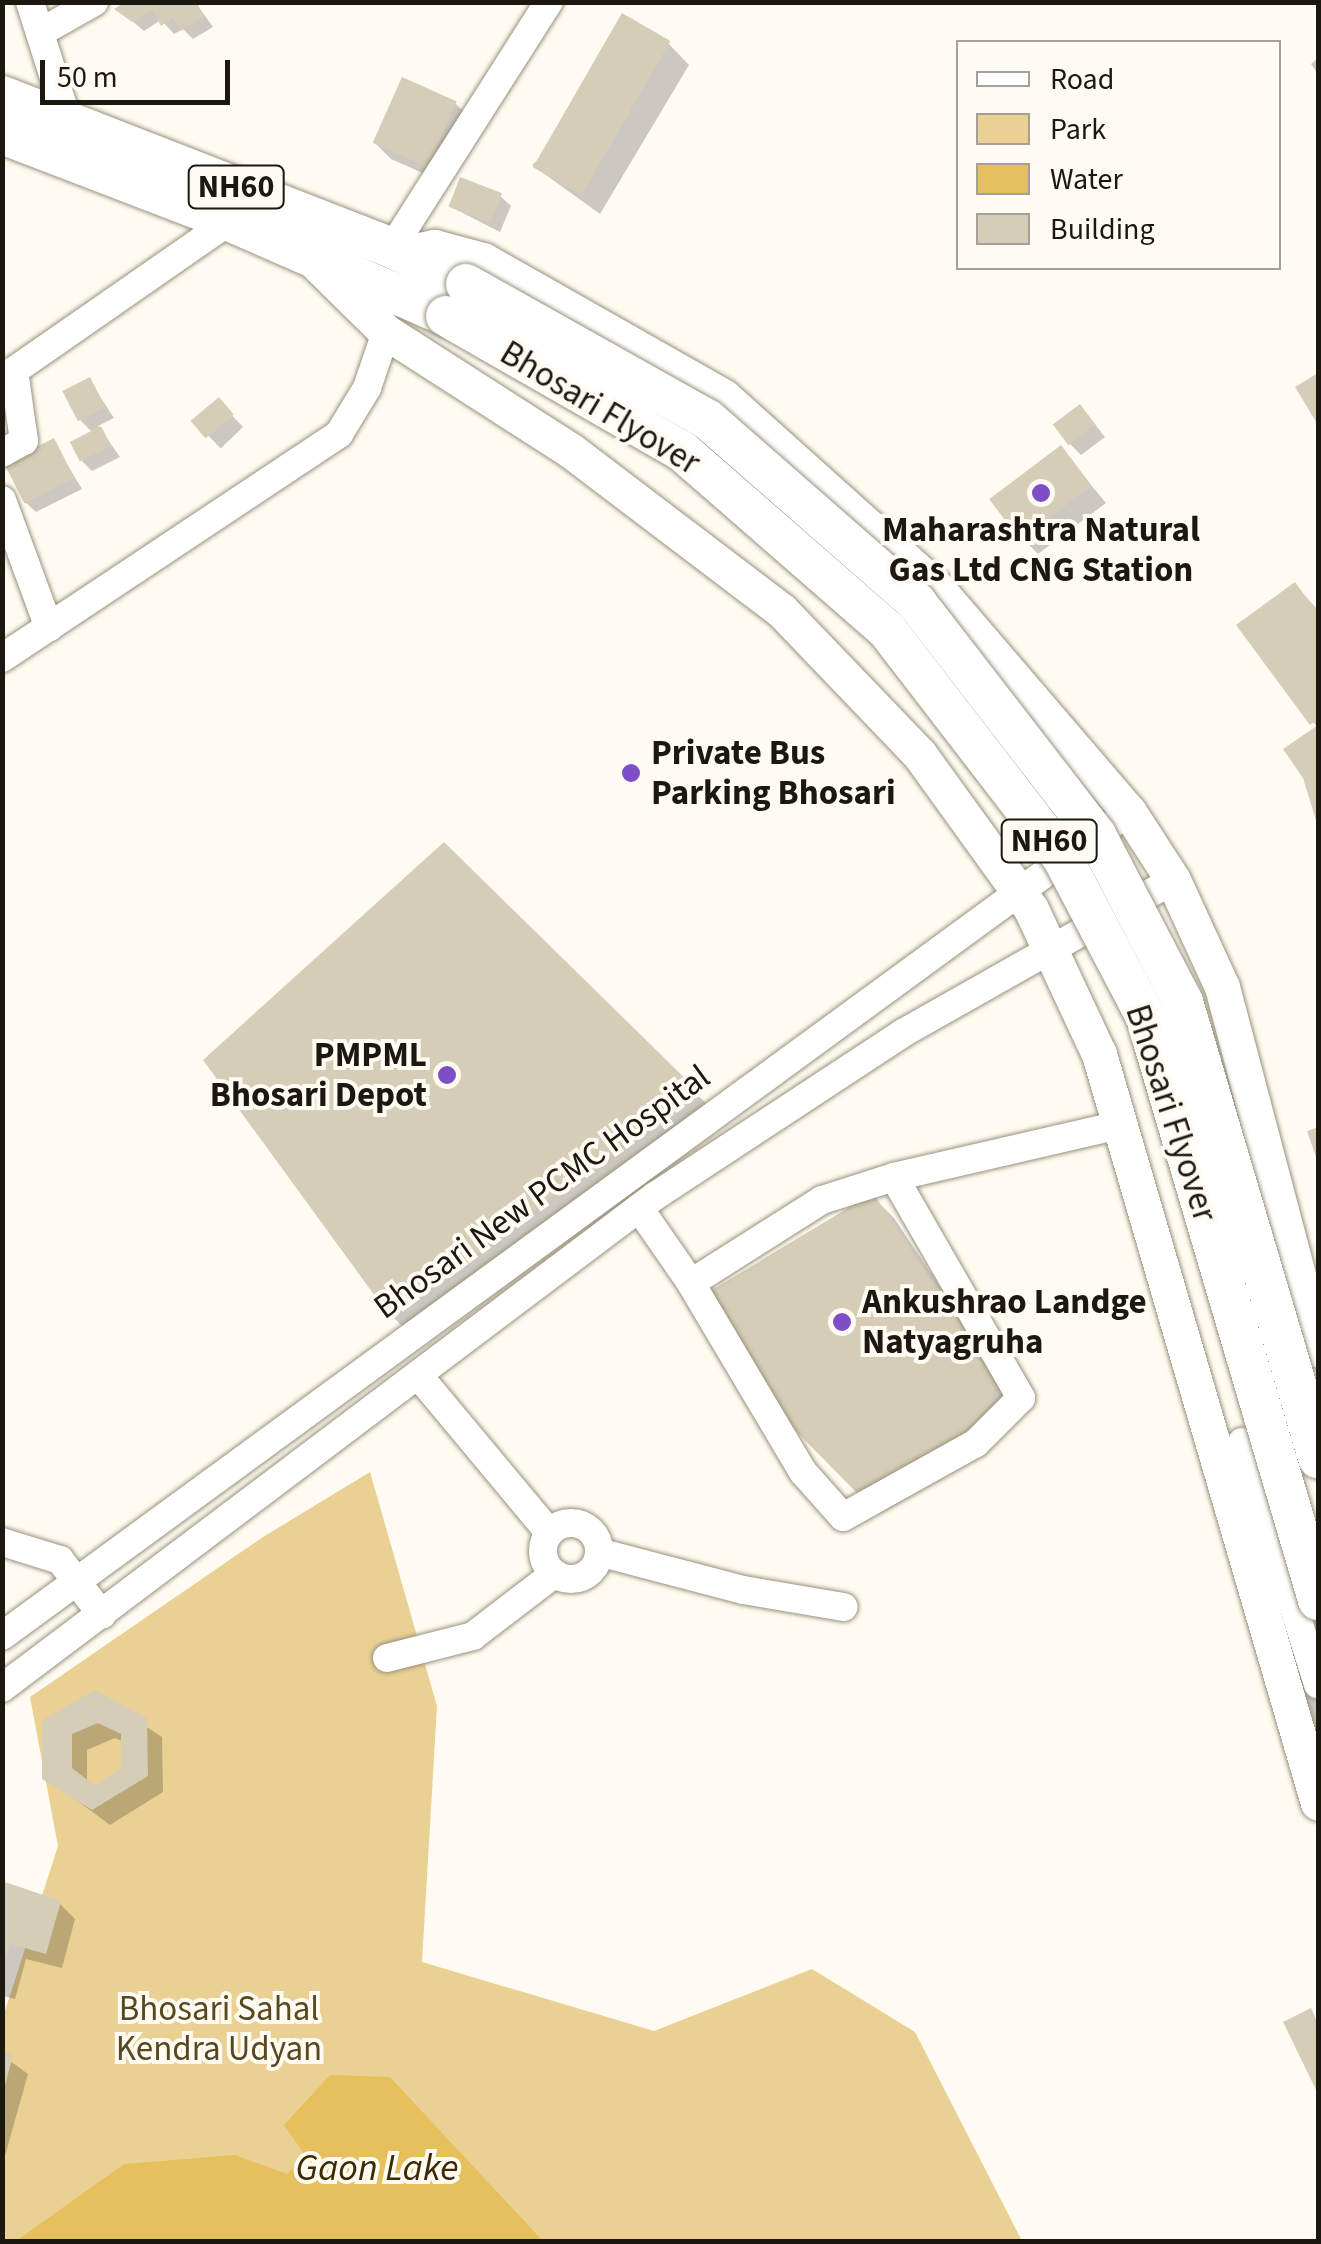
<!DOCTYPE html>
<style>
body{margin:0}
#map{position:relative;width:1321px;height:2244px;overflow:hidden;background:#fffbf2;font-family:"Source Sans 3",sans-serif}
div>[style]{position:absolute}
.green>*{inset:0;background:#ead193}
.water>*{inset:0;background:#e6c05c}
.shadow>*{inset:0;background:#0003;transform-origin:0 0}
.building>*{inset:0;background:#d5cdb7;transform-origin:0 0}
.roads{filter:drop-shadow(0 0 2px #99917c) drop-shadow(0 0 2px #99917c)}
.minor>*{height:28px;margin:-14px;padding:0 14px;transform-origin:14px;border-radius:14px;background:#fff}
.minor>.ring{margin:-14px;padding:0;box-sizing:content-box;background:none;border:28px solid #fff;border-radius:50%}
.major>*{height:35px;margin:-17.5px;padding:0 17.5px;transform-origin:17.5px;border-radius:17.5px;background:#fff}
.highway>*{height:40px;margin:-20px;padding:0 20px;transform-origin:20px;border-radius:20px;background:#fff}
.bridges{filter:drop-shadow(0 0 2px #99917c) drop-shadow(0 0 2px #99917c)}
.highway-bridge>*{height:40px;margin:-20px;padding:0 20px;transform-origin:20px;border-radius:20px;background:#fff}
.dots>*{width:28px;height:28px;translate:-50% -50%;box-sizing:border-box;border:5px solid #fffbf2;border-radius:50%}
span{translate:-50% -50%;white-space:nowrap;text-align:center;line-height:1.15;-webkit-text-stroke:8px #fffbf2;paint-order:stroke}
.shield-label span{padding:2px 8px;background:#fffbf2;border:2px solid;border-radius:8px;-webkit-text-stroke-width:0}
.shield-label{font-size:32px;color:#1b1810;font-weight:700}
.street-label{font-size:35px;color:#1b1810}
.poi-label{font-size:35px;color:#1b1810;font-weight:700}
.left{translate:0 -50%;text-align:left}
.right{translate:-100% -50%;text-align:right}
.park-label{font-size:35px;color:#58481f}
.water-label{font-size:38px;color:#3a2b00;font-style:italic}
.frame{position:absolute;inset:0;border:5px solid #1b1810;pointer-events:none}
.legend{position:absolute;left:956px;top:40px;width:325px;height:230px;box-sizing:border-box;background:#fffbf2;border:2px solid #a4a098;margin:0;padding:12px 18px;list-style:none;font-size:30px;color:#1b1810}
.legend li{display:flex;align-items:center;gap:20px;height:50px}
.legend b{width:50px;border:2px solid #a4a098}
.scale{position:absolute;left:40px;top:60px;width:190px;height:45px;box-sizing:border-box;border:5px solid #1b1810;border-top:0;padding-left:12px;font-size:30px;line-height:35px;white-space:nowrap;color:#1b1810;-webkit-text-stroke:8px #fffbf2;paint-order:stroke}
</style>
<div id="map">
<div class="green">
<div style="clip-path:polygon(370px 1472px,437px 1706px,422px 1962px,654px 2031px,812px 1969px,915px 2032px,1022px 2241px,3px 2242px,3px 2017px,58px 1846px,30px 1697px,263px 1537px)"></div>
</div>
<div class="water">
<div style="clip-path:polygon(330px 2075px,390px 2077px,543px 2241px,16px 2241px,124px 2164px,235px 2155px,287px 2174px,305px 2155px,284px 2125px)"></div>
</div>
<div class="shadow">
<div style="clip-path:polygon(195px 2px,213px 27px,193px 39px,183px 29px,174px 34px,161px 20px,144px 31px,118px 9px)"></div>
<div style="clip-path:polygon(668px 43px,689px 65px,600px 214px,532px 165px)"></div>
<div style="clip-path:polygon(1318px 58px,1318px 74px,1311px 64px)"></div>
<div style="clip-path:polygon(456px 104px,472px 120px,443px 182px,391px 159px,375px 143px)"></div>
<div style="clip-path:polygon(500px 196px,511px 206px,500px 232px,451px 207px)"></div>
<div style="clip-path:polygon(89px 380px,114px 418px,98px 426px,120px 457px,92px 471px,82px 461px,93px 433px,80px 420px)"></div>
<div style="left:218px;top:401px;width:36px;height:31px;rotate:46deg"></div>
<div style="clip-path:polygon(1090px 418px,1105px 437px,1081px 455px,1070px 444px)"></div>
<div style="clip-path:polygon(53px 441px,82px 489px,36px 512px,25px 502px)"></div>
<div style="clip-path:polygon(1061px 449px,1106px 503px,1038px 554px,1022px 538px)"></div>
<div style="clip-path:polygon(1295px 585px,1318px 610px,1318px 809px,1305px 777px,1318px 728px,1240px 626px)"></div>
<div style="clip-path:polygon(444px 846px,715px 1112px,414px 1338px,393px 1317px)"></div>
<div style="clip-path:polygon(873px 1197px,894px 1218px,1018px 1403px,1012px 1424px,987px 1453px,881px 1513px,783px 1415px)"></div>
<div style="clip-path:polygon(1303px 1599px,1318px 1614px,1318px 1760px,1275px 1605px)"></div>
<div style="clip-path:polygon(evenodd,95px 1693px,162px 1737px,163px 1792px,110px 1825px,45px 1777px,95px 1693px,115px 1738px,124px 1742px,124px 1769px,94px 1789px,87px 1783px,87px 1750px,115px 1738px)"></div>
<div style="clip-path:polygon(2px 1885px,59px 1903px,75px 1919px,62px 1968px,26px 1959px,15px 1999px,2px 1996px)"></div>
<div style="clip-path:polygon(2px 2055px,28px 2074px,5px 2156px,2px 2155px)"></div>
</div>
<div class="building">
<div style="clip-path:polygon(125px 2px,196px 2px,204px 16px,181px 31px,173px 18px,161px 26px,152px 10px,132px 22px,114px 9px)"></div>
<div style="left:622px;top:13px;width:56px;height:178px;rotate:30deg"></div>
<div style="left:402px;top:77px;width:60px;height:72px;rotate:24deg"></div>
<div style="left:460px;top:177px;width:45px;height:32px;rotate:21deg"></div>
<div style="clip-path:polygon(1318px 373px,1318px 425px,1295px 387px)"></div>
<div style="left:90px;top:377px;width:34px;height:31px;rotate:63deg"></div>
<div style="left:219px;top:397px;width:23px;height:37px;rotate:50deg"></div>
<div style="left:1080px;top:404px;width:26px;height:34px;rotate:53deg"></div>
<div style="left:101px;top:426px;width:22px;height:35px;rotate:63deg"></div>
<div style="left:54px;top:438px;width:45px;height:56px;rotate:63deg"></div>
<div style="left:1061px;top:445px;width:51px;height:90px;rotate:53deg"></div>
<div style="clip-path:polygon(1295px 582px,1318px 613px,1318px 719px,1310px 725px,1236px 625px)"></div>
<div style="clip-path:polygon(1318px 725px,1318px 827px,1303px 778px,1283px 749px)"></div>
<div style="clip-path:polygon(444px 842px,696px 1089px,391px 1318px,203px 1060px)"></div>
<div style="clip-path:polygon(1318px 1127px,1318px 1163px,1307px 1131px)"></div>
<div style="clip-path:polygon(873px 1193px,998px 1380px,991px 1403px,966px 1432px,857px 1493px,781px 1416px,707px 1293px)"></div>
<div style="clip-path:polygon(evenodd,95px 1690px,147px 1718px,148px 1776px,92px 1810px,42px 1779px,42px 1720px,95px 1690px,98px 1723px,121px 1734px,121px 1768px,95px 1786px,72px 1768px,72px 1734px,98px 1723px)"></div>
<div style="clip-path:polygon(2px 1881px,61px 1901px,46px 1954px,10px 1944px,4px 1966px)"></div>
<div style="clip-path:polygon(1311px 2008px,1318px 2024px,1318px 2094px,1283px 2022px)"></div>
<div style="clip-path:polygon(2px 2052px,13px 2055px,4px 2089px,2px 2089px)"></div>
</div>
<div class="roads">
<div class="minor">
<div style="left:30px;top:2px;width:126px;rotate:72.4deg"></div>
<div style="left:41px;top:32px;width:61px;rotate:-29.5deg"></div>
<div style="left:392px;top:248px;width:292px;rotate:-57.5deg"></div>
<div style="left:2px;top:379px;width:277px;rotate:-34.8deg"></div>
<div style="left:2px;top:453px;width:25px;rotate:-29deg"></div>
<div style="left:24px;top:441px;width:71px;rotate:-98.1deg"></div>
<div style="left:2px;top:500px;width:136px;rotate:69.8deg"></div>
<div style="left:2px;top:658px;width:405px;rotate:-33.6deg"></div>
<div style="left:339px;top:434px;width:54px;rotate:-58.7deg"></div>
<div style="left:367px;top:388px;width:59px;rotate:-71.3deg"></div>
<div style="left:894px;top:1177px;width:255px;rotate:60.1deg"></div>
<div style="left:1021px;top:1398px;width:64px;rotate:135deg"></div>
<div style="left:976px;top:1443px;width:152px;rotate:150.9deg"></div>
<div style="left:843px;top:1517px;width:60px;rotate:-131.6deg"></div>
<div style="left:803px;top:1472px;width:220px;rotate:-120.7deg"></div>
<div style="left:691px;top:1283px;width:155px;rotate:-32.4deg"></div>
<div style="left:822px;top:1200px;width:76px;rotate:-17.7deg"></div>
<div style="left:894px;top:1177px;width:232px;rotate:-13deg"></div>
<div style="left:639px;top:1208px;width:91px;rotate:55.3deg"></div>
<div style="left:418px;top:1375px;width:203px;rotate:50.2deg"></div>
<div style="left:1242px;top:1442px;width:254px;rotate:72.6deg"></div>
<div class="ring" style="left:543px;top:1523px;width:28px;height:28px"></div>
<div style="left:2px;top:1542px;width:61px;rotate:17.2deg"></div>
<div style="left:60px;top:1560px;width:69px;rotate:52.6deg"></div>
<div style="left:602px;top:1553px;width:146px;rotate:14.7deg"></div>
<div style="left:743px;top:1590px;width:102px;rotate:9.6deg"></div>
<div style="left:2px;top:1636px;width:1374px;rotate:-36.18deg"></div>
<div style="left:387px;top:1658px;width:89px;rotate:-14.3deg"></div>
<div style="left:473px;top:1636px;width:103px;rotate:-37.5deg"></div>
<div style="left:2px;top:1688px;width:818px;rotate:-37deg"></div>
<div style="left:655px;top:1196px;width:297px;rotate:-33.3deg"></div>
<div style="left:903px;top:1033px;width:310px;rotate:-29.5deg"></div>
</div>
<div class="major">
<div style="left:405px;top:253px;width:30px;rotate:-12deg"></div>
<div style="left:434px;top:247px;width:51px;rotate:14.9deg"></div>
<div style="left:483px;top:260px;width:277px;rotate:29.6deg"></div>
<div style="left:724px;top:397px;width:283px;rotate:41.9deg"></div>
<div style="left:935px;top:586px;width:298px;rotate:49.4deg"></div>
<div style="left:1129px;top:812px;width:81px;rotate:57.1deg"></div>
<div style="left:1173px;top:880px;width:118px;rotate:65.4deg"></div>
<div style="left:1222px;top:987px;width:375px;rotate:75.2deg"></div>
<div style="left:312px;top:259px;width:104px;rotate:44.6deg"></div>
<div style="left:386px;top:332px;width:219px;rotate:32.7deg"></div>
<div style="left:570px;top:450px;width:266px;rotate:37.2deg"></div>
<div style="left:782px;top:611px;width:199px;rotate:46.2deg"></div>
<div style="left:920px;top:755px;width:190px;rotate:54.2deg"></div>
<div style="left:1031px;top:909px;width:160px;rotate:64.9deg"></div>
<div style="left:1099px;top:1054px;width:780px;rotate:73.7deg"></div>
</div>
<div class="highway">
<div style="left:2px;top:96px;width:419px;rotate:21.3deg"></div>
<div style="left:392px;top:248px;width:82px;rotate:25.9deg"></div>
<div style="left:2px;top:134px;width:243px;rotate:21deg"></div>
<div style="left:229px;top:221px;width:237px;rotate:23.6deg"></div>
</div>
</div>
<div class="bridges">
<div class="highway-bridge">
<div style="left:466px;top:284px;width:276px;rotate:29.3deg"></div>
<div style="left:707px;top:419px;width:278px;rotate:41.2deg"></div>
<div style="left:916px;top:602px;width:294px;rotate:52.3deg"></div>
<div style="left:1096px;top:835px;width:188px;rotate:62.5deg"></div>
<div style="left:1183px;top:1002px;width:476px;rotate:73.5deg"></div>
<div style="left:446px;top:316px;width:273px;rotate:29.8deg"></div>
<div style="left:683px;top:452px;width:271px;rotate:41.1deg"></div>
<div style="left:887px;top:630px;width:287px;rotate:52.4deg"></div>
<div style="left:1062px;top:857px;width:181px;rotate:62.3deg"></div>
<div style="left:1146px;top:1017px;width:608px;rotate:73.56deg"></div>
</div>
</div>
<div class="dots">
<div style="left:1041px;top:493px;background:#7e4ec6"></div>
<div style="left:631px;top:773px;background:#7e4ec6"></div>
<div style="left:447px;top:1075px;background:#7e4ec6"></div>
<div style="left:842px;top:1322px;background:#7e4ec6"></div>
</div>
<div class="shield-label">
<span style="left:236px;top:187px">NH60</span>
<span style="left:1049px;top:841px">NH60</span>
</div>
<div class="street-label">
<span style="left:600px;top:408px;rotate:31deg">Bhosari Flyover</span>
<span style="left:1171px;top:1113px;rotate:72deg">Bhosari Flyover</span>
<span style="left:542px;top:1192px;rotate:-36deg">Bhosari New PCMC Hospital</span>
</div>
<div class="poi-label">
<span style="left:1041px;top:550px">Maharashtra Natural<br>Gas Ltd CNG Station</span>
<span class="left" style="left:651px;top:773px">Private Bus<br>Parking Bhosari</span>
<span class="right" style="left:427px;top:1075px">PMPML<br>Bhosari Depot</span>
<span class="left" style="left:862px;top:1322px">Ankushrao Landge<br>Natyagruha</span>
</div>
<div class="park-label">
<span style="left:219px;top:2029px">Bhosari Sahal<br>Kendra Udyan</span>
</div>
<div class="water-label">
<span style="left:377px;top:2169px">Gaon Lake</span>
</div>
<div class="frame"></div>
<ul class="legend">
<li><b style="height:12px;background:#fff"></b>Road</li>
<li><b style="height:28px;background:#ead193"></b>Park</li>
<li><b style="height:28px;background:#e6c05c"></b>Water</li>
<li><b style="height:28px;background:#d5cdb7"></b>Building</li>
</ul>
<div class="scale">50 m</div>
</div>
